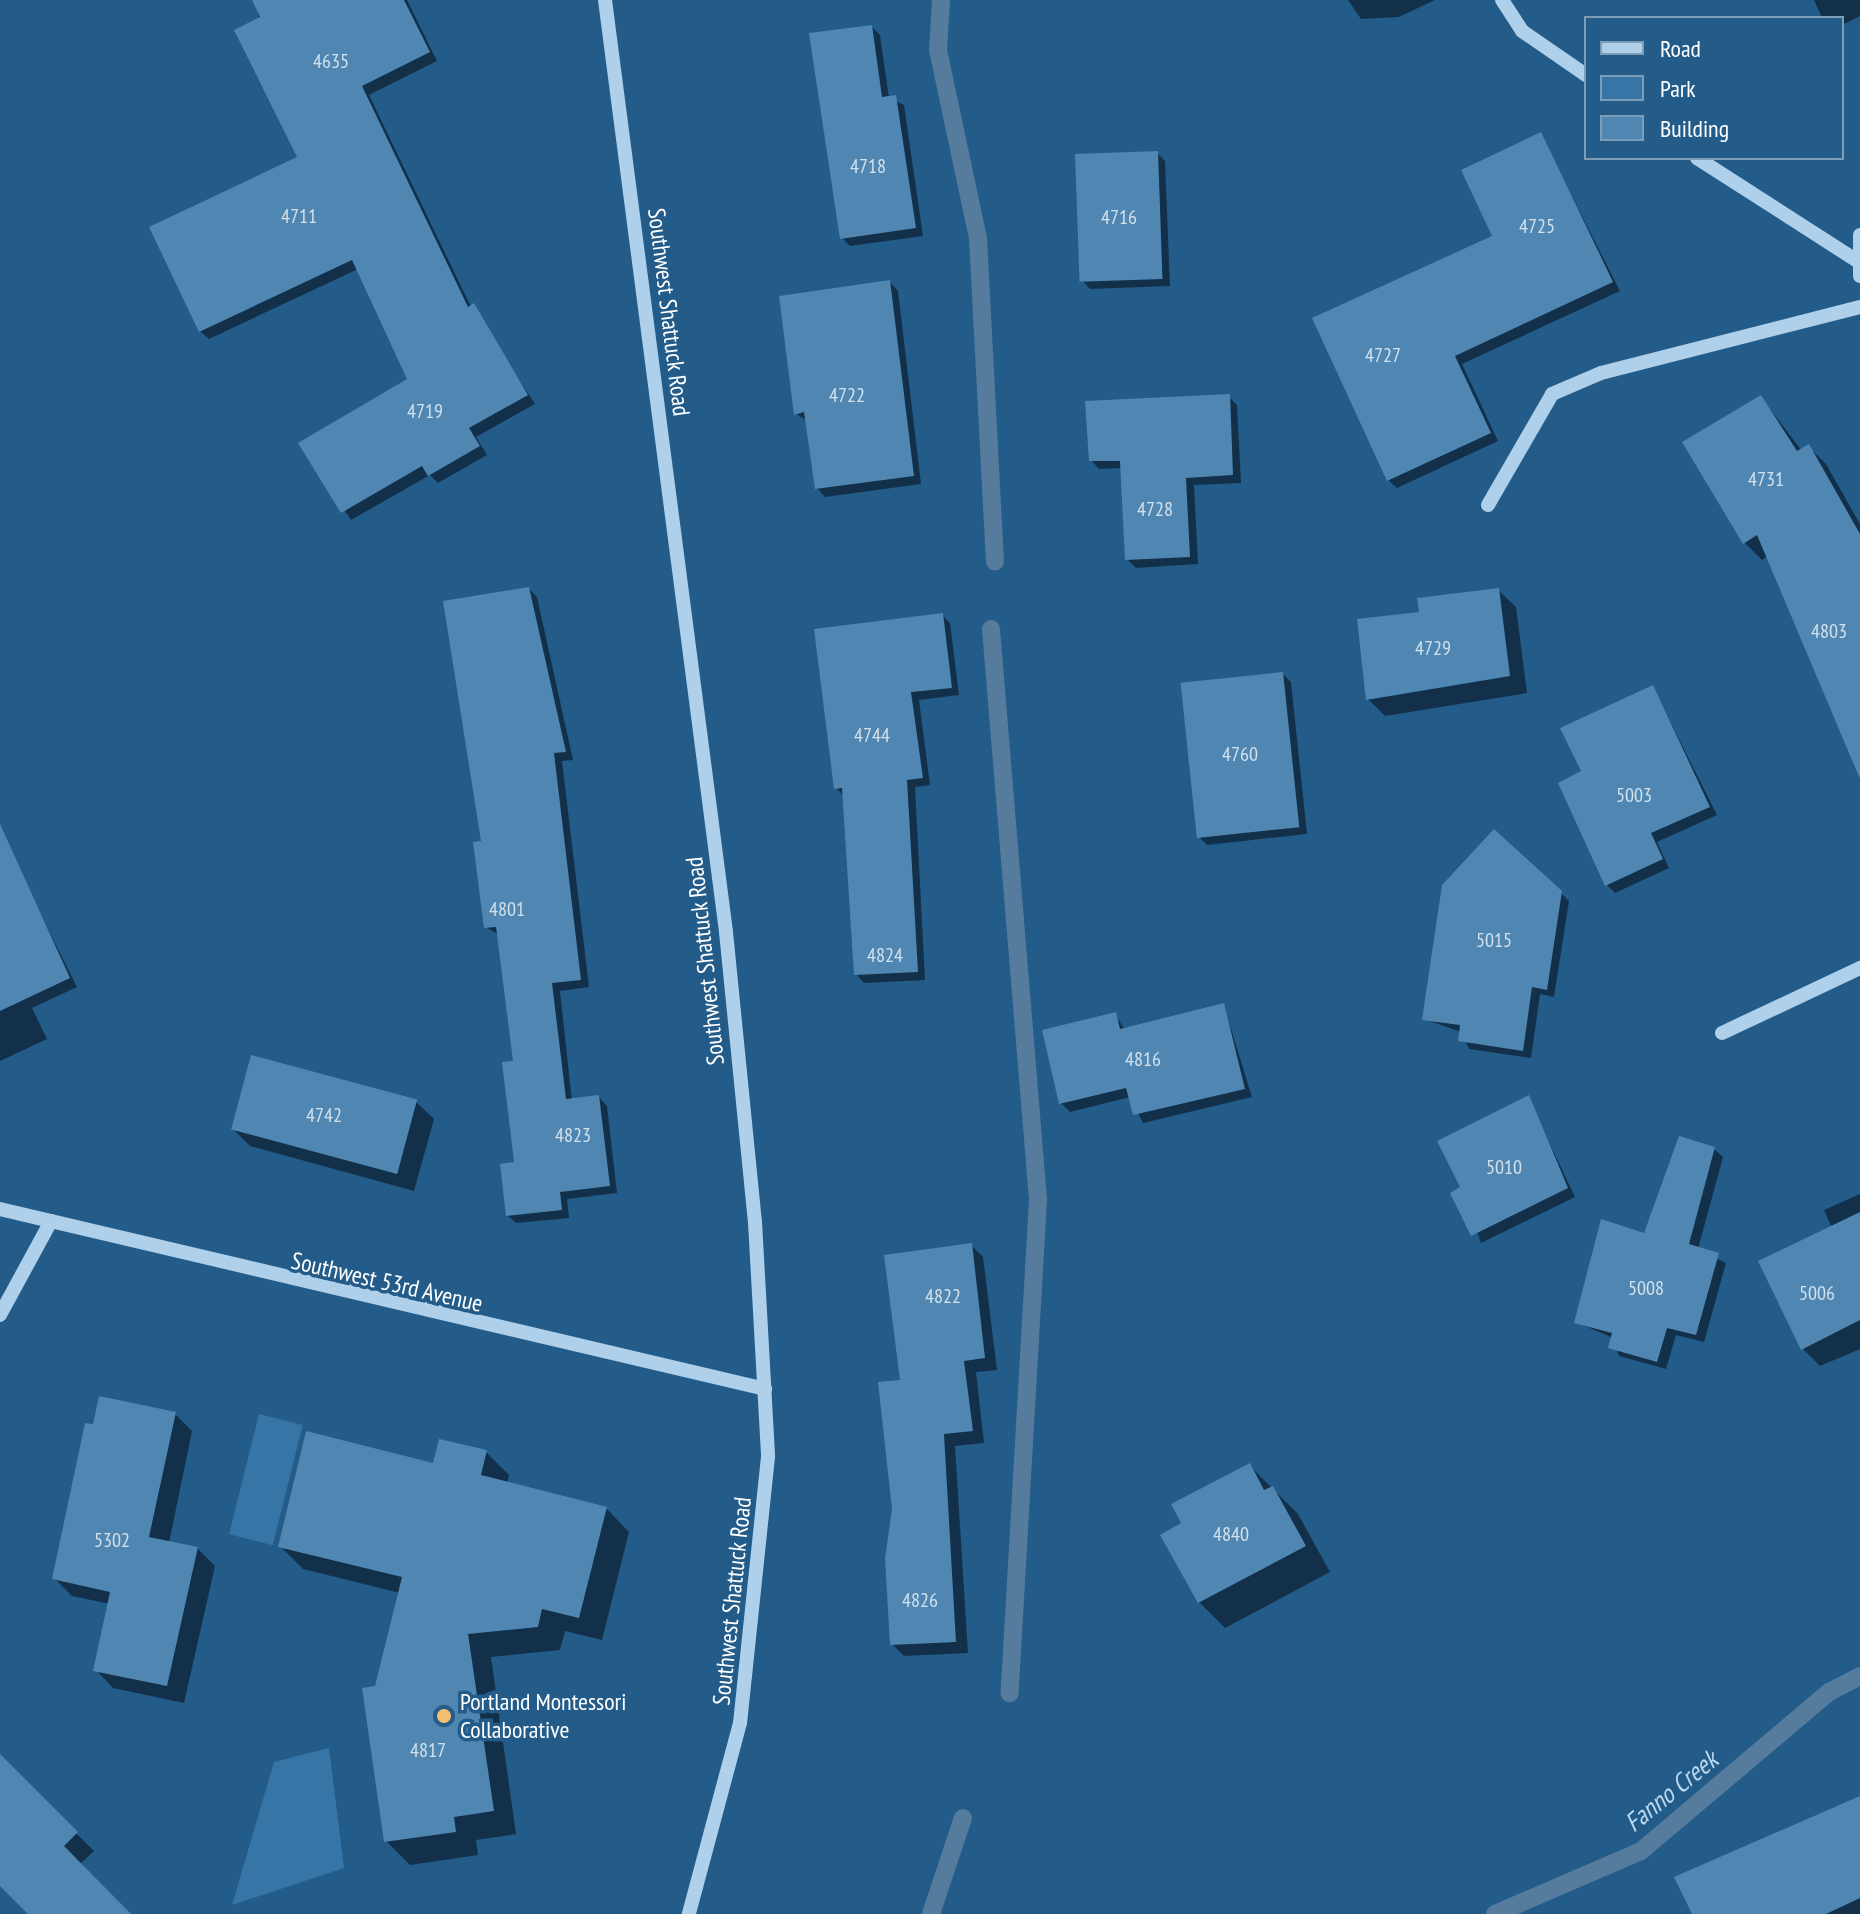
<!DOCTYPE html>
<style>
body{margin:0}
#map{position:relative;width:1860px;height:1914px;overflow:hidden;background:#235b89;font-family:"PT Sans Narrow",sans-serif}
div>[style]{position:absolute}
.green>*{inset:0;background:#3775a6;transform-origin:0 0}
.shadow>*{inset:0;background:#0007}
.stream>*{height:18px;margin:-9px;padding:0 9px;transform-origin:9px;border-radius:9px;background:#557c9c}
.building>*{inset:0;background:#5087b2;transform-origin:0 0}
.minor>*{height:14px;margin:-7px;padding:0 7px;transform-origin:7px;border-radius:7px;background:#afd0ea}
.dots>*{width:22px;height:22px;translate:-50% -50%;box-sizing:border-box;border:4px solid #235b89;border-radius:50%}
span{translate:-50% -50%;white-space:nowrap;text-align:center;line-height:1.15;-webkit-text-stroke:7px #235b89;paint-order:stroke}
.number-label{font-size:20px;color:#d3e1ec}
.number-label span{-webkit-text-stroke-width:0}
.street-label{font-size:24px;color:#fff}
.poi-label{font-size:24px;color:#fff}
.left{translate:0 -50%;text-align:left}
.water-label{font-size:26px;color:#bad9f1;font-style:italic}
.legend{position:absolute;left:1584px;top:16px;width:260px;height:144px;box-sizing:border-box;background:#235b89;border:2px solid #7b9db8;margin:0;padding:10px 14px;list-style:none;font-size:24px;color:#fff}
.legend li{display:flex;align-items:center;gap:16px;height:40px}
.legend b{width:40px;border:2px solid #7b9db8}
</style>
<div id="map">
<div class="green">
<div style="left:259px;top:1414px;width:45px;height:124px;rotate:14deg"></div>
<div style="clip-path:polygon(329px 1748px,344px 1868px,232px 1905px,274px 1762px)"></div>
</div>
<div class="shadow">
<div style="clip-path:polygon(254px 0,407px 0,437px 61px,369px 95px,471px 307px,535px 404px,476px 437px,487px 455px,438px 483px,430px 475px,351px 520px,301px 444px,410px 379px,358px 269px,209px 339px,200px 331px,300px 158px)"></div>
<div style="clip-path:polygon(1348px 0,1435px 0,1399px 17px,1361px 19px)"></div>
<div style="clip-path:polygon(1814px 0,1860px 0,1860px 16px,1842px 25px,1842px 18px,1822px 18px)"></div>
<div style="clip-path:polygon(872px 27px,880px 35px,889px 98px,904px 105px,923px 236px,850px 246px,842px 238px)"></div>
<div style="clip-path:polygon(1541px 135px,1620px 291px,1462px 364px,1498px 441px,1397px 488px,1388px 480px)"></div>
<div style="clip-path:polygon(1157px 153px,1165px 161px,1170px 286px,1090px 289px,1082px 280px)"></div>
<div style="clip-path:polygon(890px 282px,898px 291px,921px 484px,825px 497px,817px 488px,808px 421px,796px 414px)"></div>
<div style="clip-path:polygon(1229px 397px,1237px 405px,1241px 483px,1194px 485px,1198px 564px,1136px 568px,1127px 559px,1123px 468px,1099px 469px,1091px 460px)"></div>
<div style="clip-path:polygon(1761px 397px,1802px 451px,1809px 447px,1826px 464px,1860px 524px,1860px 778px,1768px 556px,1762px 560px,1744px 542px)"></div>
<div style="clip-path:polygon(529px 589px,537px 597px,573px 760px,562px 761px,589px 987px,560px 991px,572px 1101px,599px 1097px,607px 1106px,617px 1193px,567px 1199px,569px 1218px,516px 1223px,507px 1215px,517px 1164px,515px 1063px,499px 935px,486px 927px,483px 842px)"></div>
<div style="clip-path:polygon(1498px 590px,1516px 607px,1527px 693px,1385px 716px,1368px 699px,1422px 614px)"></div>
<div style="clip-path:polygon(942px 615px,950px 623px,959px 695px,919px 700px,930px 785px,915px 787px,925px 980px,864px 983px,856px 974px,844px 796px,836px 788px)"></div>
<div style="clip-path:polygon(1283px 674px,1291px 682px,1307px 834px,1207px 845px,1199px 837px)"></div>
<div style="clip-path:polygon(1653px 687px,1717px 815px,1657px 842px,1669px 868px,1615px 893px,1607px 885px,1583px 772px)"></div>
<div style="clip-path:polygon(1560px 892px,1569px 901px,1554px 997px,1540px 994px,1531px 1058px,1469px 1049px,1461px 1032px,1424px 1019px)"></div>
<div style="clip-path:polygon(33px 899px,77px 987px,32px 1008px,47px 1039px,0 1061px,0 914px)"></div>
<div style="clip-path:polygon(1224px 1006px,1252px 1097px,1143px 1123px,1130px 1097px,1070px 1112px,1061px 1103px,1115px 1014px,1125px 1030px)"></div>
<div style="clip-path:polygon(1528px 1098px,1575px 1197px,1481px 1243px,1462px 1187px)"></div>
<div style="clip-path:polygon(416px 1102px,434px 1119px,414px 1191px,250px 1146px,233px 1129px)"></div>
<div style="clip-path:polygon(1714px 1149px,1723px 1157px,1698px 1249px,1726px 1263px,1704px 1342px,1676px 1335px,1666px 1369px,1619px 1356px,1613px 1338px,1576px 1322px)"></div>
<div style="clip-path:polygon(1860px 1194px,1860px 1349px,1820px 1366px,1803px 1349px,1832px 1228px,1824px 1210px)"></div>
<div style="clip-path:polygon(971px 1245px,983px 1257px,997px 1370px,976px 1372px,984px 1443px,955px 1446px,968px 1653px,904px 1656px,892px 1644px,894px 1509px)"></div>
<div style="clip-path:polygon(175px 1414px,192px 1431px,169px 1543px,197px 1548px,215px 1566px,184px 1703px,113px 1688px,96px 1670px,110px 1604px,72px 1596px,54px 1578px)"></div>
<div style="clip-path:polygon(486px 1452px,509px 1475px,507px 1484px,606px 1508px,629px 1532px,602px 1640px,565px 1631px,560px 1650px,491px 1657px,516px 1834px,476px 1840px,478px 1855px,410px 1865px,386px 1841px,376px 1688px,400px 1593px,303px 1569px,280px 1546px,435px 1465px)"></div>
<div style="clip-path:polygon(1249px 1465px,1298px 1514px,1330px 1572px,1225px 1628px,1199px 1602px,1183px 1524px)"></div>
<div style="clip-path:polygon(0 1779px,23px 1780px,94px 1851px,80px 1864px,128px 1914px,30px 1914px,0 1883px)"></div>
<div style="clip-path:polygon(1860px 1798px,1860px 1914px,1694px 1914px)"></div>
</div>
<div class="stream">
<div style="left:941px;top:0;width:50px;rotate:93.4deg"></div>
<div style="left:938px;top:50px;width:192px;rotate:78deg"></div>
<div style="left:978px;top:238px;width:324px;rotate:87deg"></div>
<div style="left:991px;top:629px;width:573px;rotate:85.29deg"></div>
<div style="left:1038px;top:1200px;width:494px;rotate:93.3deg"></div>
<div style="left:931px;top:1914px;width:101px;rotate:-71.6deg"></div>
<div style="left:1495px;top:1914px;width:159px;rotate:-23.3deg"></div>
<div style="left:1641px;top:1851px;width:246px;rotate:-40.2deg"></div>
<div style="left:1829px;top:1692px;width:35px;rotate:-27deg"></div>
</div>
<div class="building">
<div style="clip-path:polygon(252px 0,404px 0,430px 52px,362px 86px,468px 307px,474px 303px,528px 395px,469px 428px,480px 446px,428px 476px,422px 466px,341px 513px,298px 443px,407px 379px,352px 260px,199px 332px,149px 227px,297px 157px,234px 30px,260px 17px)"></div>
<div style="clip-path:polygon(872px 25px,882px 97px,896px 95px,916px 228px,840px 239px,809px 33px)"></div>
<div style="clip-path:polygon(1541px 132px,1613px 282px,1455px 356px,1491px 433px,1387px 481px,1312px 318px,1492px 236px,1461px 170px)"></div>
<div style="left:1158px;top:151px;width:128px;height:83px;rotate:88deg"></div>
<div style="clip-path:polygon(890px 280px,914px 476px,815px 489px,804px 412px,794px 415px,779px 296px)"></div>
<div style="clip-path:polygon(1230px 394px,1233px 475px,1186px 478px,1190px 557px,1125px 560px,1120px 461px,1089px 461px,1085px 401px)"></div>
<div style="clip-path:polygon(1761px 395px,1797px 451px,1809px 444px,1860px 534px,1860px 779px,1757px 535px,1743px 544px,1682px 442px)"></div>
<div style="clip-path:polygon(529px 587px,566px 752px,554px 753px,581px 980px,552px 983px,566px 1099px,599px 1095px,610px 1186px,560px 1192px,562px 1210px,506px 1216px,500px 1164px,514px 1162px,502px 1062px,513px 1061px,496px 927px,484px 928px,473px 842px,481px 841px,443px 601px)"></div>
<div style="clip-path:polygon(1499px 588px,1510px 676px,1366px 700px,1357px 619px,1419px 612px,1417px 598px)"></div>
<div style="clip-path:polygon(943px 613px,952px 688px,911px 692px,923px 778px,907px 780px,918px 972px,854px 975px,842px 788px,834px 789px,814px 629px)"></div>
<div style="left:1283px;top:672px;width:156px;height:103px;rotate:84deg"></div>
<div style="clip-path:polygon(1653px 685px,1710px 807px,1651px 833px,1663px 859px,1605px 886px,1558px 783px,1581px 771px,1560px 728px)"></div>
<div style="clip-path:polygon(0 824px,70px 978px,0 1011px)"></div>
<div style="clip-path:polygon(1494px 829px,1562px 891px,1547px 990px,1532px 987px,1523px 1051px,1458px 1041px,1460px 1025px,1422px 1020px,1442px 885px)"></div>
<div style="clip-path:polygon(1224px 1003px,1245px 1089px,1133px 1115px,1126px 1088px,1059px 1104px,1042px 1030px,1116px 1012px,1120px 1029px)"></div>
<div style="left:251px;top:1055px;width:172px;height:77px;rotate:15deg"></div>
<div style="clip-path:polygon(1529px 1095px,1568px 1188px,1471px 1236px,1450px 1193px,1460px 1187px,1437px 1141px)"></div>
<div style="clip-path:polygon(1679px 1136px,1715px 1147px,1689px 1244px,1719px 1253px,1696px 1335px,1667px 1328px,1657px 1362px,1608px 1348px,1612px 1333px,1574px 1323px,1601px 1219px,1644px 1233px)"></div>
<div style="clip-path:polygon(1860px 1212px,1860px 1320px,1801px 1350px,1758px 1261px)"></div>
<div style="clip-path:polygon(972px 1243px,985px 1358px,964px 1361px,973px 1431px,944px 1434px,956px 1642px,890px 1645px,885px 1558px,892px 1509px,878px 1382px,900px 1380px,884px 1255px)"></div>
<div style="clip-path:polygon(99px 1396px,176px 1412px,149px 1537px,198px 1547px,167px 1686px,93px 1671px,110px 1592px,52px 1579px,85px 1423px,93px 1424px)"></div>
<div style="clip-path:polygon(306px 1431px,433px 1463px,439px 1439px,487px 1450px,481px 1475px,607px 1507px,579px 1618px,542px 1609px,538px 1627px,468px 1634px,494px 1811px,454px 1817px,456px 1832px,384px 1842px,362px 1688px,375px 1686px,402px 1577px,278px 1547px)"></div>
<div style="clip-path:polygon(1250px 1463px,1264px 1490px,1273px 1486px,1306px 1546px,1198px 1603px,1160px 1535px,1181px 1523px,1171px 1504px)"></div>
<div style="clip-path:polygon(0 1754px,78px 1832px,64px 1846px,131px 1914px,28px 1914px,0 1886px)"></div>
<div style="clip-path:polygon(1860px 1796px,1860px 1898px,1826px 1914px,1692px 1914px,1674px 1877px)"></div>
</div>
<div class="minor">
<div style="left:605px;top:0;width:940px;rotate:82.6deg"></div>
<div style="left:726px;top:932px;width:291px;rotate:84.3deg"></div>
<div style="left:755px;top:1222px;width:235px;rotate:86.8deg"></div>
<div style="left:768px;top:1457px;width:267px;rotate:96deg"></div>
<div style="left:740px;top:1723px;width:198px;rotate:105deg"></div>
<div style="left:1502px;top:0;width:37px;rotate:57deg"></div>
<div style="left:1522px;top:31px;width:78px;rotate:34.5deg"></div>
<div style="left:1697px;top:158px;width:189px;rotate:32.7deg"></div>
<div style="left:1860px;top:235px;width:41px;rotate:90deg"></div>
<div style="left:1488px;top:505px;width:128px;rotate:-60deg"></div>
<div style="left:1552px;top:394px;width:53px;rotate:-23.2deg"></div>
<div style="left:1601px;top:373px;width:267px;rotate:-14.3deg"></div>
<div style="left:1722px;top:1033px;width:153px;rotate:-25.2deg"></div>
<div style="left:0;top:1209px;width:786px;rotate:13.24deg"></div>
<div style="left:0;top:1315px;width:107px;rotate:-61.5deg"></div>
</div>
<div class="dots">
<div style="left:444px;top:1716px;background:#f5c071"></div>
</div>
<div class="number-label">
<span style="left:331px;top:61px">4635</span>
<span style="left:868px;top:166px">4718</span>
<span style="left:299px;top:216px">4711</span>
<span style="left:1119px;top:217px">4716</span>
<span style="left:1537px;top:226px">4725</span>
<span style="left:1383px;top:355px">4727</span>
<span style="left:847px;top:395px">4722</span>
<span style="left:425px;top:411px">4719</span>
<span style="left:1766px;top:479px">4731</span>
<span style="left:1155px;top:509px">4728</span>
<span style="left:1829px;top:631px">4803</span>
<span style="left:1433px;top:648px">4729</span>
<span style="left:872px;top:735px">4744</span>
<span style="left:1240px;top:754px">4760</span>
<span style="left:1634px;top:795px">5003</span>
<span style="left:507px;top:909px">4801</span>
<span style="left:1494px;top:940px">5015</span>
<span style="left:885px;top:955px">4824</span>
<span style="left:1143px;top:1059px">4816</span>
<span style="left:324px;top:1115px">4742</span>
<span style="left:573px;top:1135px">4823</span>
<span style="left:1504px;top:1167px">5010</span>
<span style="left:1646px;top:1288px">5008</span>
<span style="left:1817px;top:1293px">5006</span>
<span style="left:943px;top:1296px">4822</span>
<span style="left:1231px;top:1534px">4840</span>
<span style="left:112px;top:1540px">5302</span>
<span style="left:920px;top:1600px">4826</span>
<span style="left:428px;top:1750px">4817</span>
</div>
<div class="street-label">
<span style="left:669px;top:312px;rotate:83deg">Southwest Shattuck Road</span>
<span style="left:705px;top:961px;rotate:-96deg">Southwest Shattuck Road</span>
<span style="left:387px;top:1282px;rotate:13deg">Southwest 53rd Avenue</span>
<span style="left:732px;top:1601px;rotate:-84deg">Southwest Shattuck Road</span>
</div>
<div class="poi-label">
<span class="left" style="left:460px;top:1716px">Portland Montessori<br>Collaborative</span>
</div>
<div class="water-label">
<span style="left:1671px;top:1791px;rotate:-39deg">Fanno Creek</span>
</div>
<ul class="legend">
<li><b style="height:10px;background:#afd0ea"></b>Road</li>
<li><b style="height:22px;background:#3775a6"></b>Park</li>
<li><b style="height:22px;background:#5087b2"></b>Building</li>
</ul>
</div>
